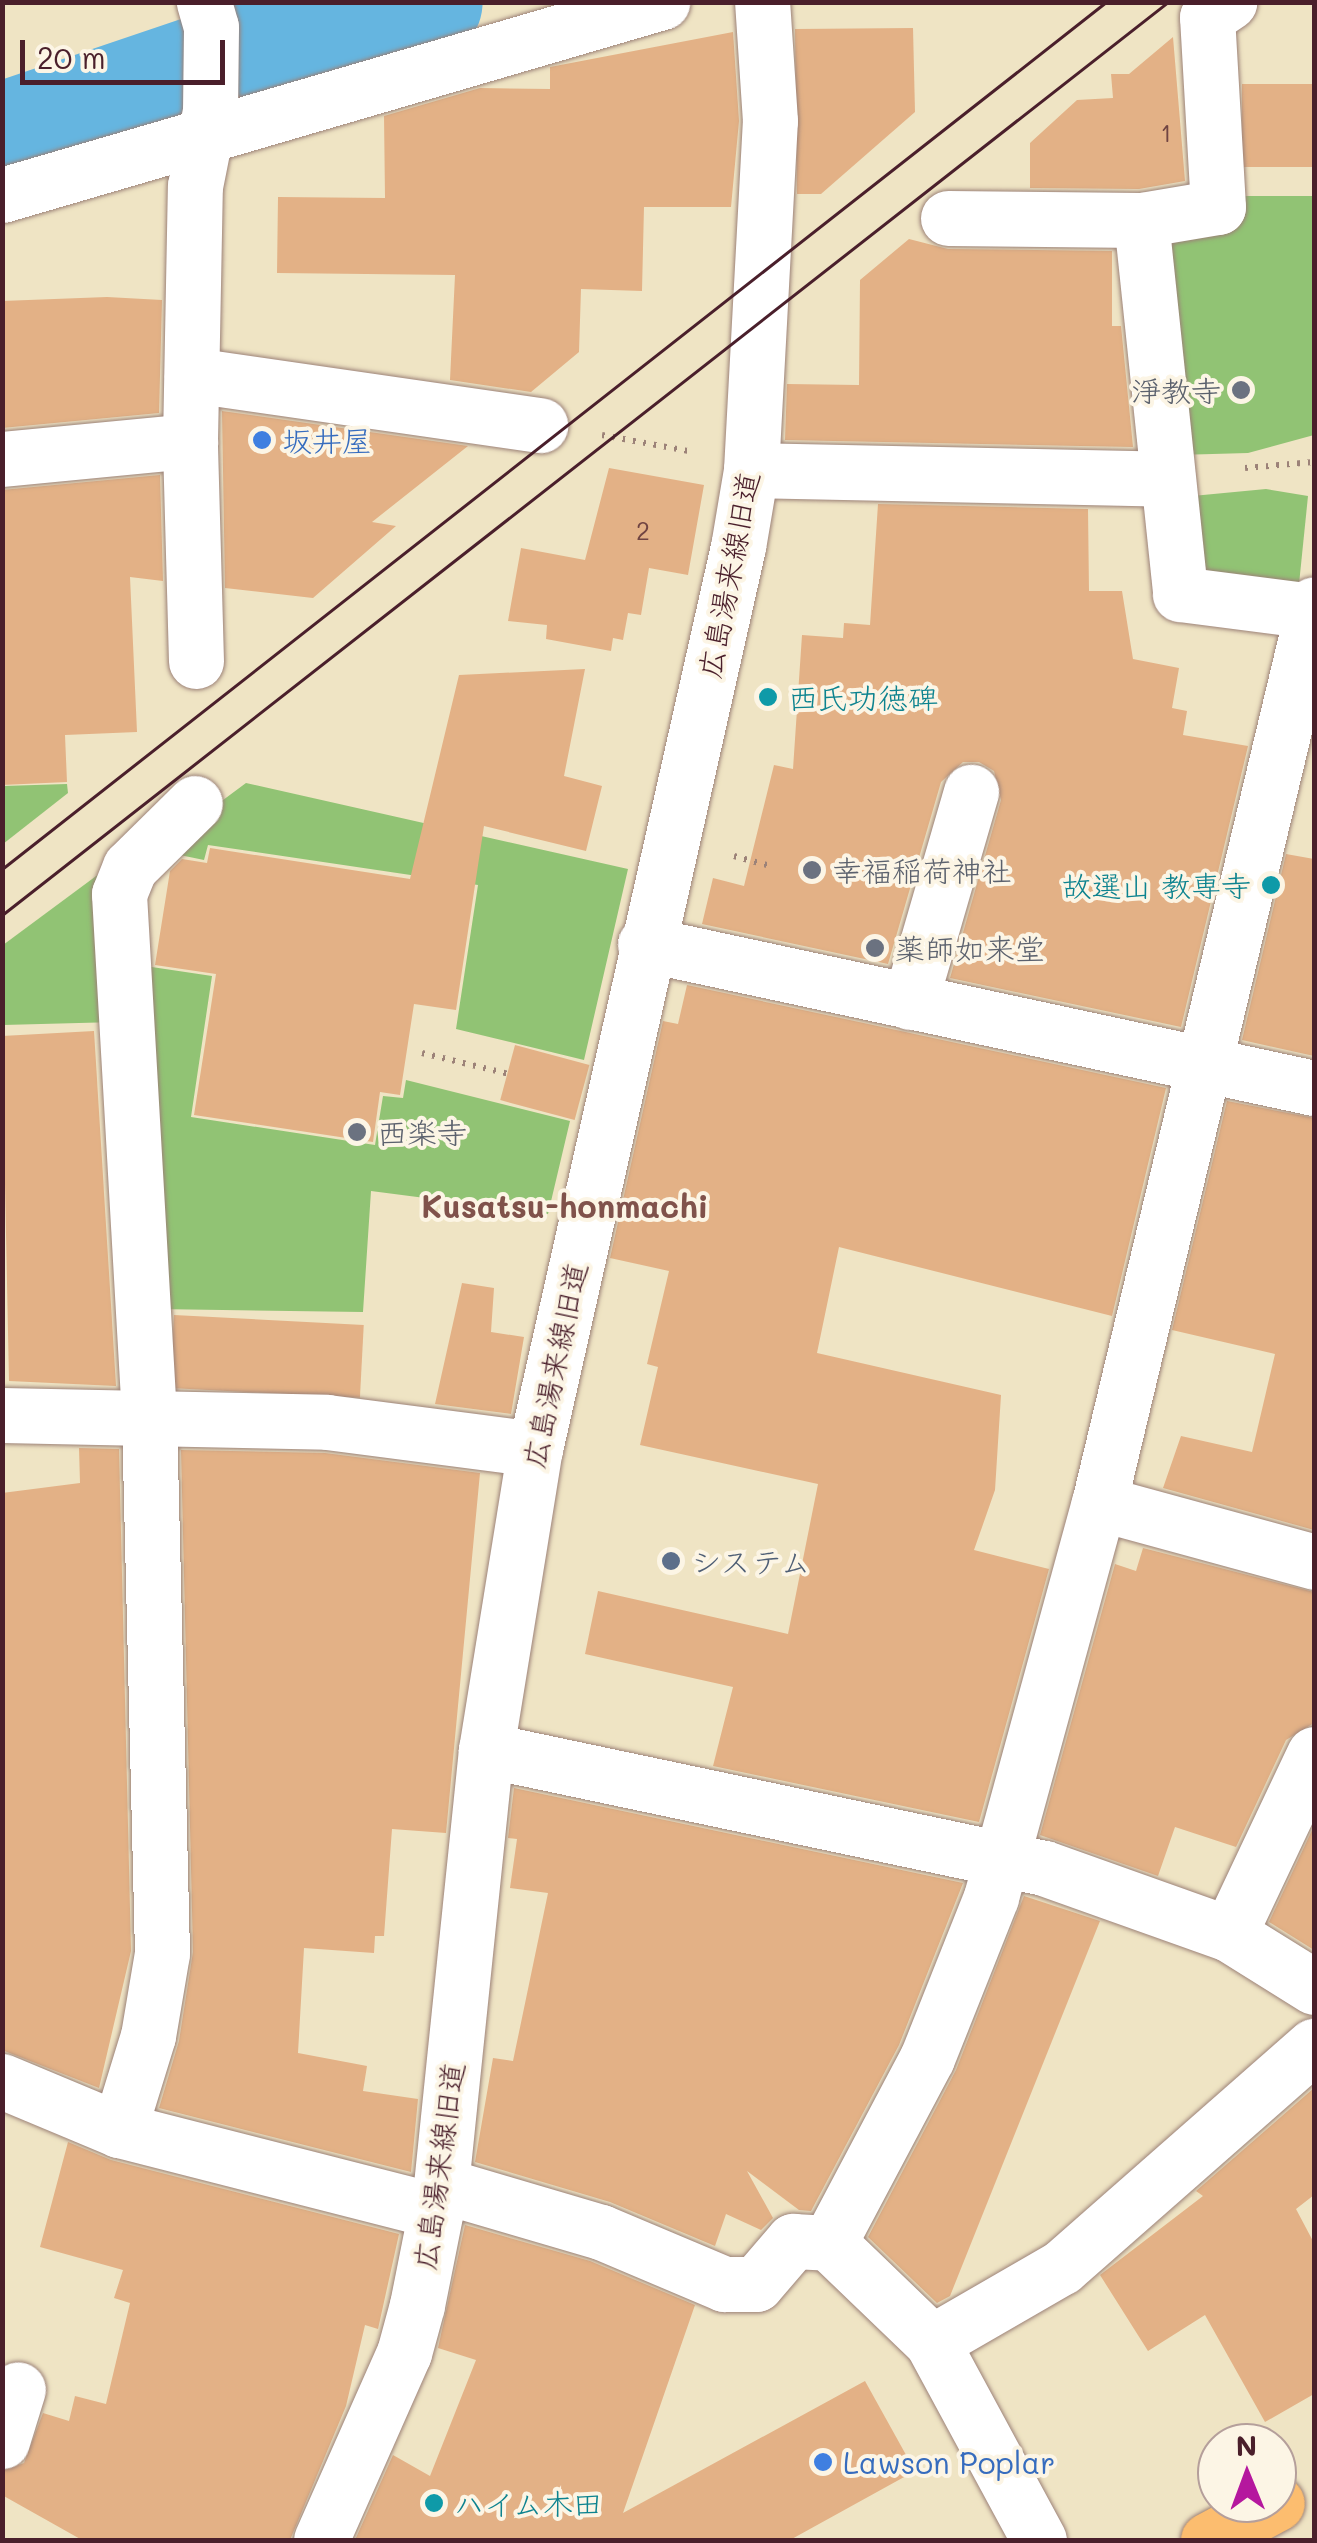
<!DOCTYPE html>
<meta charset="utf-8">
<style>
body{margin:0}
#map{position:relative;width:1317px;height:2543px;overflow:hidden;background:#efe4c4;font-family:Mali,"Klee One",sans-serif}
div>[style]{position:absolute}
.green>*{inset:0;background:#91c374}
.river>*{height:122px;margin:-61px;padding:0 61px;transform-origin:61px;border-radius:61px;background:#65b5e0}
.building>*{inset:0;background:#e3b186;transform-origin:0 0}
.path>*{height:6px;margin-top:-3px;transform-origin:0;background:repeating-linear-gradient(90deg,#9c8278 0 2.5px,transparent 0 10.5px)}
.roads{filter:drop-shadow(0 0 2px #9c8278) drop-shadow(0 0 2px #9c8278)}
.minor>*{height:55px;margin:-27.5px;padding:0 27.5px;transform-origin:27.5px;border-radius:27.5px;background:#fff}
.highway>*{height:55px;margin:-27.5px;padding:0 27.5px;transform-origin:27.5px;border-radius:27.5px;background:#fcbd6f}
.tram>*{height:2.5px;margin:-1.25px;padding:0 1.25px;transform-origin:1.25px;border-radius:1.25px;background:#4a1f2b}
.dots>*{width:28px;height:28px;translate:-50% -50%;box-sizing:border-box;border:5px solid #fcf5e5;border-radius:50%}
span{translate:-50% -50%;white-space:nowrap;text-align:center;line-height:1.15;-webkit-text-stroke:8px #fcf5e5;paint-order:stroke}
.number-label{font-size:25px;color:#704442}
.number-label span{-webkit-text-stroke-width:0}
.worship-label{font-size:30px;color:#5b616d}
.right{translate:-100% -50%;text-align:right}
.left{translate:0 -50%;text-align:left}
.shop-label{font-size:30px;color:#366cbe}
.street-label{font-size:30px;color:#4a1f2b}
.culture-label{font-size:30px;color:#0d838f}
.service-label{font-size:30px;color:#4e5e75}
.neighbourhood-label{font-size:32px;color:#80524b;font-weight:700}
.frame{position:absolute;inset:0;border:5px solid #4a1f2b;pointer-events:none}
.north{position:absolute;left:1197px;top:2423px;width:100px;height:100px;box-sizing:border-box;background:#fcf5e5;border:2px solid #b59f9b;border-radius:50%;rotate:359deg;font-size:28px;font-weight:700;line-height:40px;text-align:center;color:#4a1f2b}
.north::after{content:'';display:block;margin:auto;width:35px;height:45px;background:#b5179e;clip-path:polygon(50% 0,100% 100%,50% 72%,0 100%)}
.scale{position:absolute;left:20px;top:40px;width:205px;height:45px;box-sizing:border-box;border:5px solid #4a1f2b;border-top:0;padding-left:12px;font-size:30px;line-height:35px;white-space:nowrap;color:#4a1f2b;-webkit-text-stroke:8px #fcf5e5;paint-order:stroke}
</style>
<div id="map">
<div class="green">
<div style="clip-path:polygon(1233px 196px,1314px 196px,1314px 435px,1248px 453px,1177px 455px,1155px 231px)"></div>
<div style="clip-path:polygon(1266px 489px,1308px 496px,1298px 594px,1191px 581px,1182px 497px)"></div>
<div style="clip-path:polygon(246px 783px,628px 869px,584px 1060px,456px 1029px,478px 885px,208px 845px,204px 860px,175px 854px,215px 806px)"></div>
<div style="clip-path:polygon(67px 784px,68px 793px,3px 844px,3px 786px)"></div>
<div style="clip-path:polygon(111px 865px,117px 1022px,3px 1025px,3px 945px)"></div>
<div style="clip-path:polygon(145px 966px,212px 976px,191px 1117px,375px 1145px,383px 1096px,403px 1098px,406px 1080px,570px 1121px,548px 1214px,371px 1191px,363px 1312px,156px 1309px)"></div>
</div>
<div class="river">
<div style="left:2px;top:144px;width:443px;rotate:-18.7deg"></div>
</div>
<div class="building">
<div style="clip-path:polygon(913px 28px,915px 112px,821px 194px,797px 194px,795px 29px)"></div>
<div style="clip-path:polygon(733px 32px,739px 121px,731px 207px,644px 207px,642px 291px,581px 289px,579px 352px,531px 392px,450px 380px,455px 275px,277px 273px,278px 197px,385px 198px,384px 116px,480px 88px,550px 89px,550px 67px)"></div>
<div style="clip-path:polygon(1173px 37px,1185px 181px,1139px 189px,1030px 188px,1030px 143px,1077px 100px,1113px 98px,1111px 74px,1129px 74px)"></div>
<div style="left:1314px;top:84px;width:83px;height:72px;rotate:90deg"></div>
<div style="clip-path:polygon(909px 239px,948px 249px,1112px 251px,1112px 326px,1121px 326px,1133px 447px,785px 440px,787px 384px,859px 385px,860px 280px)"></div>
<div style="clip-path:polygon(107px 297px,162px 300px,159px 413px,2px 428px,2px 301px)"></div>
<div style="clip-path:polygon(222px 411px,468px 446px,372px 522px,396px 526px,313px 598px,225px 588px)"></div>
<div style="clip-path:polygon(609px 468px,704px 485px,688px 575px,649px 568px,641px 615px,628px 613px,623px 640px,613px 638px,611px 651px,546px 639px,547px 625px,508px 621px,521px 548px,585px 560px)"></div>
<div style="clip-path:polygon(160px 475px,163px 581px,130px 577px,137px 732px,65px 735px,67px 782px,2px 785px,2px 490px)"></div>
<div style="clip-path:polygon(878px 504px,1088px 509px,1089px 591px,1122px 591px,1133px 659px,1179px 668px,1172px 708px,1187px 711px,1183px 735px,1248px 746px,1181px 1027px,950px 978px,1001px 800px,994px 771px,979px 762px,963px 762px,941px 782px,888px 964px,702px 924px,713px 878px,744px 886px,774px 765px,793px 769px,802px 635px,843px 638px,844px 623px,870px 625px)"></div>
<div style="clip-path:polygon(585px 669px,564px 776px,602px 786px,586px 851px,484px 826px,456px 1010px,414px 1004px,400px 1095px,380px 1092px,373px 1142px,194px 1115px,216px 974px,155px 965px,170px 871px,182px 859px,207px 863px,210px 848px,410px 879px,459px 675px)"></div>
<div style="clip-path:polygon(1286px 854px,1314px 859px,1314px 1056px,1242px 1040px)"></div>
<div style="clip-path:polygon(687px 985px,1166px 1088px,1112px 1316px,839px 1247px,817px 1353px,1001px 1395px,995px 1490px,974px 1550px,1049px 1569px,979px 1822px,713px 1766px,733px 1687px,585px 1654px,598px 1591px,788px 1634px,818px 1484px,640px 1445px,658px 1367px,647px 1364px,669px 1271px,610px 1258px,663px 1021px,678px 1024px)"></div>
<div style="clip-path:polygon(94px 1031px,116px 1386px,9px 1381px,2px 1036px)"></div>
<div style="left:515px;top:1045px;width:77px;height:57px;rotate:15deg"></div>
<div style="clip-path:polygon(1227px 1101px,1314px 1118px,1314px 1530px,1163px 1488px,1181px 1436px,1252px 1452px,1275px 1354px,1172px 1330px)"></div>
<div style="clip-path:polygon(462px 1283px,494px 1288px,491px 1332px,524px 1337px,511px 1414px,435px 1404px)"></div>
<div style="left:174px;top:1315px;width:190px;height:73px;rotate:3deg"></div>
<div style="clip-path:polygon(79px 1448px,119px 1449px,131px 1951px,99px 2088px,2px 2050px,2px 1493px,80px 1483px)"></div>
<div style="clip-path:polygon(181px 1450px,325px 1453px,480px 1473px,446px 1833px,392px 1829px,384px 1936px,375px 1936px,374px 1953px,304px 1948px,298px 2053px,367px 2066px,363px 2091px,418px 2099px,411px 2172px,159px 2108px,179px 2041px,193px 1952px)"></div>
<div style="clip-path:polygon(1143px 1548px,1314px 1592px,1314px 1723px,1286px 1740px,1236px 1847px,1175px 1827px,1158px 1876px,1040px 1835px,1115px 1564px,1136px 1571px)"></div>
<div style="clip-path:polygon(514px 1788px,963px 1883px,899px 2045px,811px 2211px,799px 2210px,747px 2171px,773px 2218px,761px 2230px,726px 2214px,715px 2246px,610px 2202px,475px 2162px,493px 2058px,513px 2061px,548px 1893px,510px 1888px,517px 1839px,508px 1838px)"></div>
<div style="clip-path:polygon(1314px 1826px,1314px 1950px,1269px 1922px)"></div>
<div style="clip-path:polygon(1024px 1896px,1100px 1921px,950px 2296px,937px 2303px,868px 2237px,956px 2070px)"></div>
<div style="clip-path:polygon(1314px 2088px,1314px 2195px,1296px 2209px,1314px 2243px,1314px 2394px,1265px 2422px,1205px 2315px,1148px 2351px,1100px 2275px,1203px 2196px,1196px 2191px)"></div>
<div style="clip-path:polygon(68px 2142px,111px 2160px,399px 2234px,378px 2329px,365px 2325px,346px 2406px,290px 2540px,82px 2540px,2px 2495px,2px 2471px,24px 2463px,43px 2413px,69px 2421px,75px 2396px,106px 2404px,130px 2303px,114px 2298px,123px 2270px,40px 2247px)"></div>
<div style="clip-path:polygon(465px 2225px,590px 2261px,695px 2305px,623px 2513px,865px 2381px,915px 2471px,790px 2540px,355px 2540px,393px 2455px,430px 2476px,476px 2360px,438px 2348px)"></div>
</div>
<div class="path">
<div style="left:602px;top:435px;width:87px;rotate:10.5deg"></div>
<div style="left:1245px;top:468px;width:69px;rotate:-5deg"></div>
<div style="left:734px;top:856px;width:41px;rotate:15.4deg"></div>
<div style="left:422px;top:1053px;width:89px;rotate:13.6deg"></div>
</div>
<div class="roads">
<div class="minor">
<div style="left:2px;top:195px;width:688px;rotate:-16.3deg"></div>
<div style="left:948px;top:218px;width:193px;rotate:0.6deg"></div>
<div style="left:1141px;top:220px;width:78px;rotate:-9.6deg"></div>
<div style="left:1218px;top:207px;width:190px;rotate:-93.3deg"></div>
<div style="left:1207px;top:17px;width:27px;rotate:-34deg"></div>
<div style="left:1141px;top:220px;width:376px;rotate:84deg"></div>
<div style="left:1180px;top:594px;width:134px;rotate:7.3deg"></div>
<div style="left:192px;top:375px;width:352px;rotate:8.2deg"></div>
<div style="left:2px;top:459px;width:189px;rotate:-5.5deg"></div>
<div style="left:751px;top:470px;width:413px;rotate:1.2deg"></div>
<div style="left:196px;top:661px;width:220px;rotate:-91.6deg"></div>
<div style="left:190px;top:441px;width:255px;rotate:-88.9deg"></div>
<div style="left:195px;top:186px;width:76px;rotate:-78.7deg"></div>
<div style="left:210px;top:111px;width:84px;rotate:-89.3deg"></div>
<div style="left:211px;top:27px;width:26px;rotate:-106deg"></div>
<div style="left:645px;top:944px;width:684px;rotate:12.15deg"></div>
<div style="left:910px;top:1002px;width:219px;rotate:-73.8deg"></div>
<div style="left:2px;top:1415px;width:325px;rotate:1.2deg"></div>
<div style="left:327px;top:1422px;width:210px;rotate:7.4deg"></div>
<div style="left:1099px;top:1503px;width:223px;rotate:15.3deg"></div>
<div style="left:486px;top:1750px;width:570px;rotate:11.94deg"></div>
<div style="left:1044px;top:1868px;width:196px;rotate:19.6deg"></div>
<div style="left:1229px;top:1934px;width:100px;rotate:31.9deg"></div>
<div style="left:1229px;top:1934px;width:199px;rotate:-64.7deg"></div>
<div style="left:2px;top:2081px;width:127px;rotate:22.7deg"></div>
<div style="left:119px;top:2130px;width:327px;rotate:14.3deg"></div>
<div style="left:119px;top:2130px;width:98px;rotate:-72.9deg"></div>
<div style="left:148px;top:2036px;width:84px;rotate:-80.4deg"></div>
<div style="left:162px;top:1953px;width:537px;rotate:-91.39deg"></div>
<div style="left:149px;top:1416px;width:523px;rotate:-93.29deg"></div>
<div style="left:119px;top:894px;width:29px;rotate:-68deg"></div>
<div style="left:130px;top:867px;width:91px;rotate:-44.6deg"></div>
<div style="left:441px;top:2185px;width:167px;rotate:16.4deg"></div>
<div style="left:601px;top:2232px;width:134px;rotate:22.9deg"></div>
<div style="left:724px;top:2284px;width:32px"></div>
<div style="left:756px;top:2284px;width:57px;rotate:-49.3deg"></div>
<div style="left:793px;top:2241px;width:36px;rotate:3deg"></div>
<div style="left:932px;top:2342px;width:143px;rotate:-136.1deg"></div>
<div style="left:829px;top:2243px;width:209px;rotate:-62.1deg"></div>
<div style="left:927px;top:2058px;width:173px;rotate:-68.3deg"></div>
<div style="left:991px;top:1897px;width:409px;rotate:-74.7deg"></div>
<div style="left:1099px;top:1503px;width:924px;rotate:-76.55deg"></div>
<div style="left:2px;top:2441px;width:54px;rotate:-72.9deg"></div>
<div style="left:321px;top:2540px;width:205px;rotate:-66.1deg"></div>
<div style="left:404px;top:2353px;width:50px;rotate:-74.8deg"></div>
<div style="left:417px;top:2305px;width:122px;rotate:-78.7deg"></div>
<div style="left:441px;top:2185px;width:437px;rotate:-84.1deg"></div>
<div style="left:486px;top:1750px;width:305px;rotate:-80.8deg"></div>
<div style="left:535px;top:1449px;width:925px;rotate:-77.32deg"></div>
<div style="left:738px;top:547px;width:78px;rotate:-80.4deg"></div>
<div style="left:751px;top:470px;width:350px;rotate:-86.9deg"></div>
<div style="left:770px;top:121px;width:119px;rotate:-93.8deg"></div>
<div style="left:1039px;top:2540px;width:225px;rotate:-118.4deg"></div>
<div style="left:932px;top:2342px;width:150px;rotate:-30deg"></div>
<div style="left:1062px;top:2267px;width:335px;rotate:-41.3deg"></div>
</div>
<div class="highway">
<div style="left:1208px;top:2540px;width:78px;rotate:-28.2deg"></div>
</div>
</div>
<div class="tram">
<div style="left:2px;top:869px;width:1404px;rotate:-38.14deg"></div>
<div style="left:2px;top:915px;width:1481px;rotate:-38.06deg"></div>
</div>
<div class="dots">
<div style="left:1241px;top:390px;background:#6b7280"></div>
<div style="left:262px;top:440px;background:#3f7fe0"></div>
<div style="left:768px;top:697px;background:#0f9aa8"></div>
<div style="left:812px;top:870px;background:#6b7280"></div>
<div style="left:1271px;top:885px;background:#0f9aa8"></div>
<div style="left:875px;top:948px;background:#6b7280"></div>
<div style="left:357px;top:1132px;background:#6b7280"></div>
<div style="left:671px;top:1561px;background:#5c6f8a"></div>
<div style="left:823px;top:2462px;background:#3f7fe0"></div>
<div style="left:434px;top:2503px;background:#0f9aa8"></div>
</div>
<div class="number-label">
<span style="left:1166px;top:132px">1</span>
<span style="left:643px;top:530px">2</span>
</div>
<div class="worship-label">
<span class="right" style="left:1221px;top:390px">淨教寺</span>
<span class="left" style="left:832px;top:870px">幸福稲荷神社</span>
<span class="left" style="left:895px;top:948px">薬師如来堂</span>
<span class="left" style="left:377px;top:1132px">西楽寺</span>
</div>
<div class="shop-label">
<span class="left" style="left:282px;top:440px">坂井屋</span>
<span class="left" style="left:843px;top:2462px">Lawson Poplar</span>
</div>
<div class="street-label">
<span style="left:728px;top:575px;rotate:-79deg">広島湯来線旧道</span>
<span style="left:554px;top:1365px;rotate:-78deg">広島湯来線旧道</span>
<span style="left:438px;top:2166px;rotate:-82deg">広島湯来線旧道</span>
</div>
<div class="culture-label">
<span class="left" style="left:788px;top:697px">西氏功徳碑</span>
<span class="right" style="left:1251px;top:885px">故選山 教専寺</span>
<span class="left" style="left:454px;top:2503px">ハイム木田</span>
</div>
<div class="service-label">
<span class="left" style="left:691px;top:1561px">システム</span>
</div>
<div class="neighbourhood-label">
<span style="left:565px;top:1205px">Kusatsu-honmachi</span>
</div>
<div class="frame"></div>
<div class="north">N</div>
<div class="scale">20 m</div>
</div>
